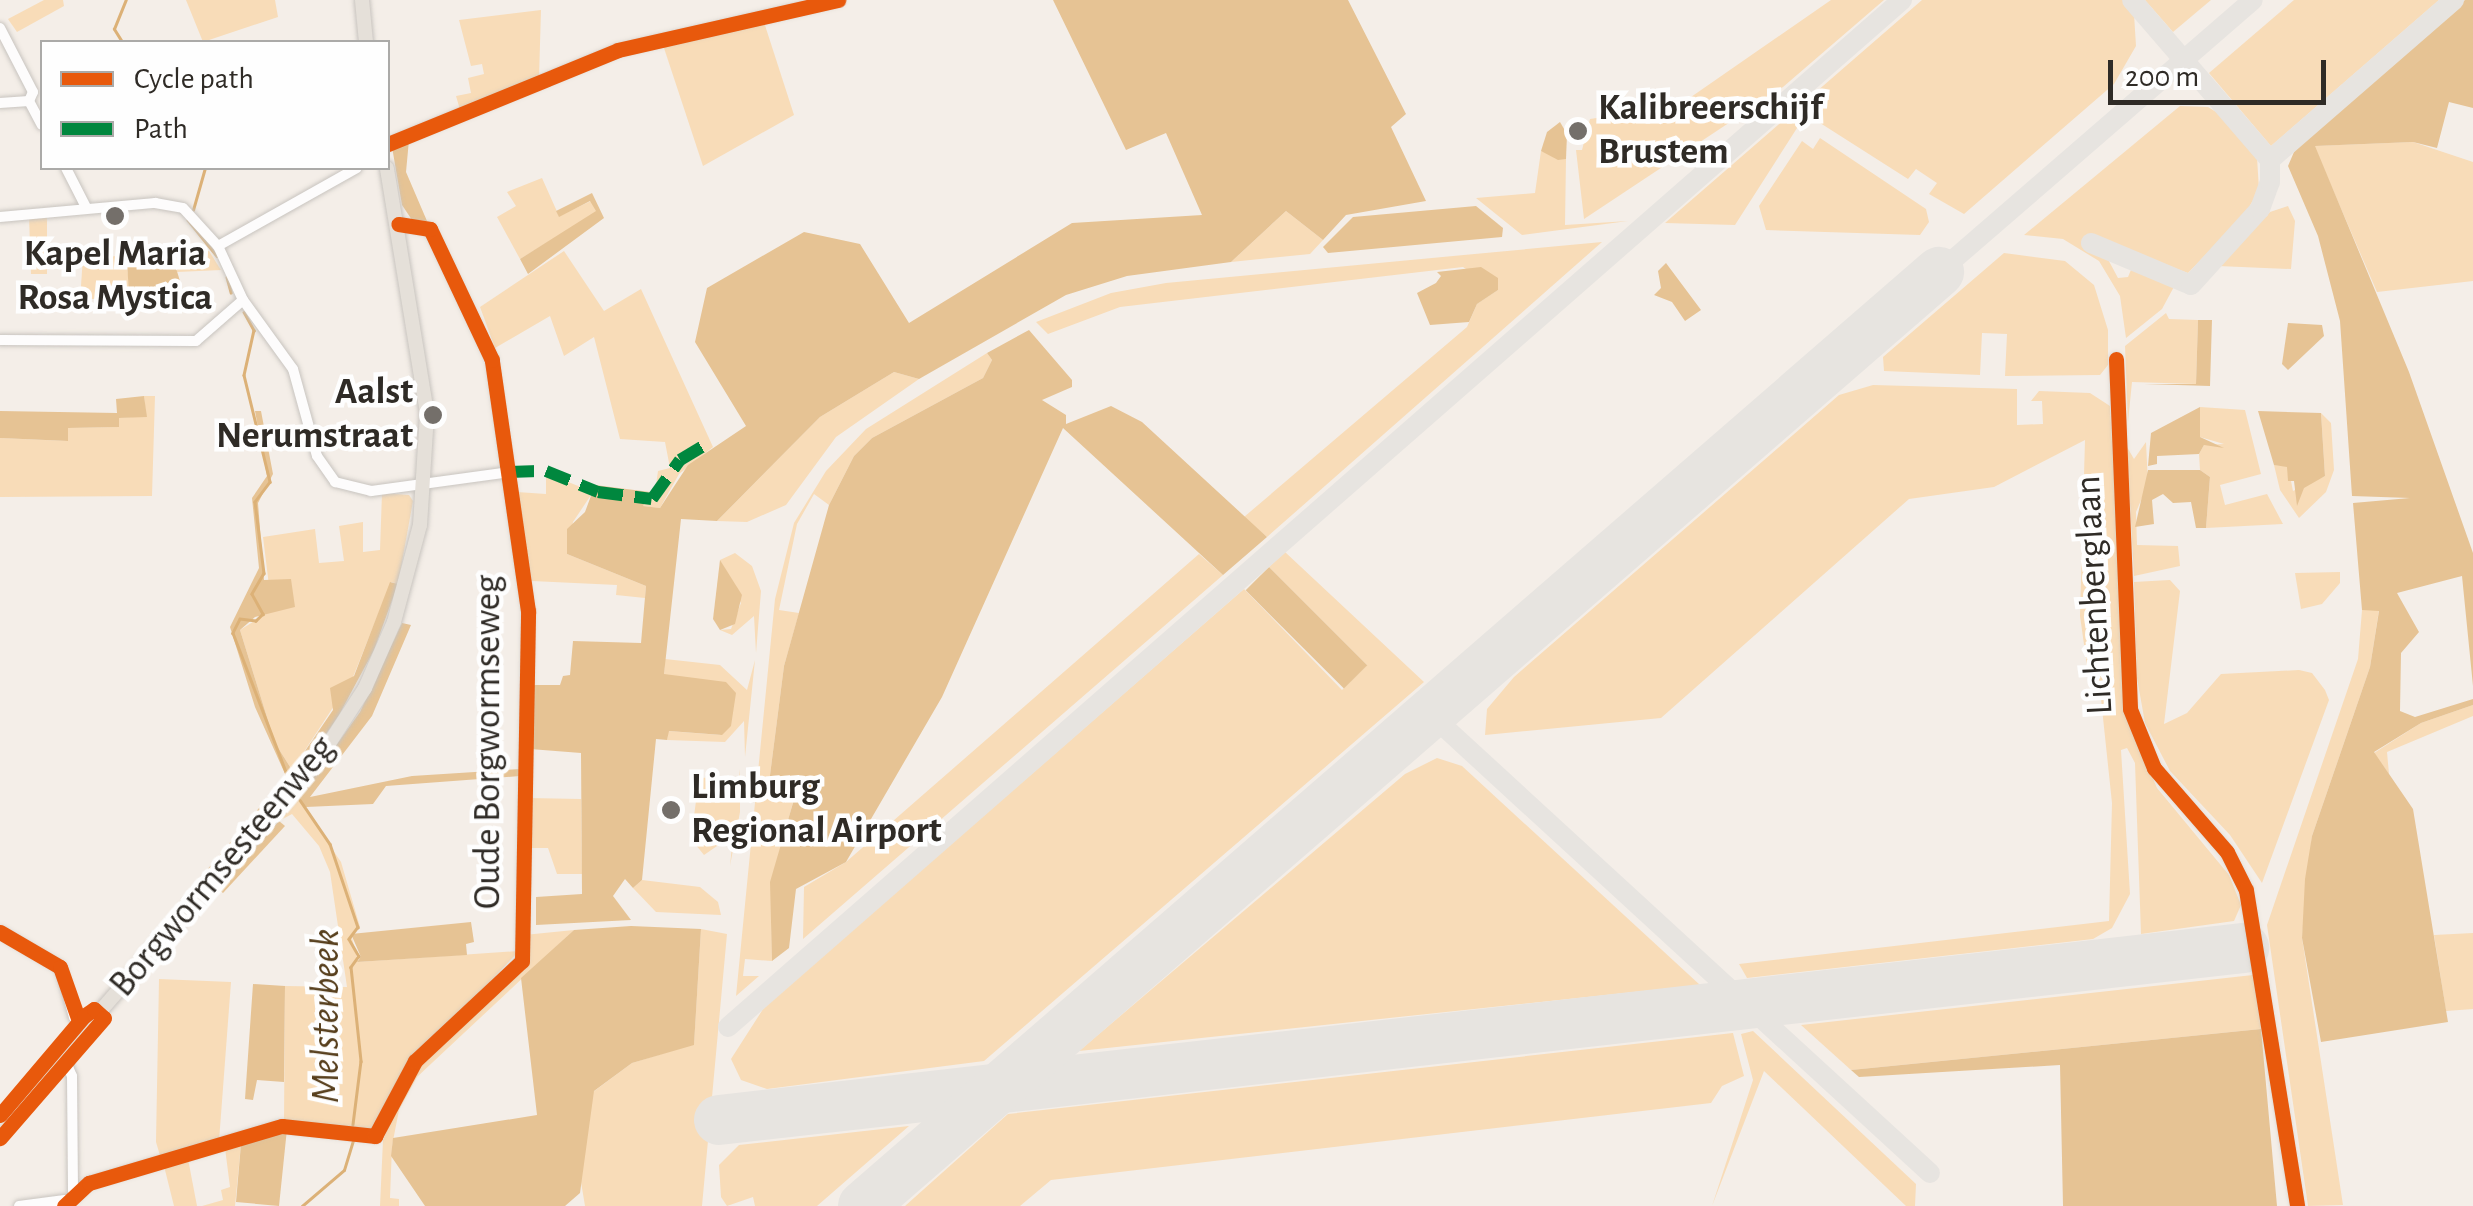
<!DOCTYPE html>
<style>
body{margin:0}
#map{position:relative;width:2473px;height:1206px;overflow:hidden;background:#f4eee8;font-family:"Alegreya Sans",sans-serif}
div>[style]{position:absolute}
.green>*{inset:0;background:#f8dcb8}
.forest>*{inset:0;background:#e6c394;transform-origin:0 0}
.stream>*{height:2.5px;margin:-1.25px;padding:0 1.25px;transform-origin:1.25px;border-radius:1.25px;background:#dcb177}
.taxiway>*{height:20px;margin:-10px;padding:0 10px;transform-origin:10px;border-radius:10px;background:#e7e4e0}
.runway>*{height:50px;margin:-25px;padding:0 25px;transform-origin:25px;border-radius:25px;background:#e7e4e0}
.roads{filter:drop-shadow(0 0 2px #c8c4bf) drop-shadow(0 0 2px #c8c4bf)}
.minor>*{height:10px;margin:-5px;padding:0 5px;transform-origin:5px;border-radius:5px;background:#fdfcfc}
.major>*{height:14px;margin:-7px;padding:0 7px;transform-origin:7px;border-radius:7px;background:#e5e0d9}
.quiet>*{height:12px;margin-top:-6px;transform-origin:0;background:repeating-linear-gradient(90deg,#00873e 0 25px,transparent 0 37px)}
.cycleway>*{height:15px;margin:-7.5px;padding:0 7.5px;transform-origin:7.5px;border-radius:7.5px;background:#e8590c}
.dots>*{width:28px;height:28px;translate:-50% -50%;box-sizing:border-box;border:5px solid #fefefe;border-radius:50%}
span{translate:-50% -50%;white-space:nowrap;text-align:center;line-height:1.15;-webkit-text-stroke:9px #fefefe;paint-order:stroke}
.poi-label{font-size:38px;color:#2f2b26;font-weight:700}
.left{translate:0 -50%;text-align:left}
.right{translate:-100% -50%;text-align:right}
.street-label{font-size:38px;color:#2f2b26}
.water-label{font-size:40px;color:#573f1d;font-style:italic}
.legend{position:absolute;left:40px;top:40px;width:350px;height:130px;box-sizing:border-box;background:#fefefe;border:2px solid #abaaa8;margin:0;padding:12px 18px;list-style:none;font-size:30px;color:#2f2b26}
.legend li{display:flex;align-items:center;gap:20px;height:50px}
.legend b{width:50px;border:2px solid #abaaa8}
.scale{position:absolute;left:2108px;top:60px;width:218px;height:45px;box-sizing:border-box;border:5px solid #2f2b26;border-top:0;padding-left:12px;font-size:30px;line-height:35px;white-space:nowrap;color:#2f2b26;-webkit-text-stroke:8px #fefefe;paint-order:stroke}
</style>
<div id="map">
<div class="green">
<div style="clip-path:polygon(44px 0,63px 0,64px 6px,17px 32px,8px 19px)"></div>
<div style="clip-path:polygon(186px 0,275px 0,278px 17px,203px 42px)"></div>
<div style="clip-path:polygon(1831px 0,1884px 0,1783px 87px,1584px 219px,1576px 150px,1582px 150px,1590px 119px,1678px 106px)"></div>
<div style="clip-path:polygon(1922px 0,2125px 0,2134px 14px,2136px 46px,2114px 84px,1964px 214px,1929px 194px,1937px 183px,1916px 169px,1908px 179px,1806px 114px,1735px 225px,1665px 223px)"></div>
<div style="clip-path:polygon(2145px 0,2211px 0,2173px 32px)"></div>
<div style="clip-path:polygon(2294px 0,2439px 0,2271px 146px,2209px 73px)"></div>
<div style="clip-path:polygon(541px 10px,539px 78px,461px 113px,456px 96px,471px 93px,468px 78px,484px 74px,482px 64px,471px 66px,459px 20px)"></div>
<div style="clip-path:polygon(762px 16px,794px 115px,703px 166px,662px 42px)"></div>
<div style="clip-path:polygon(2180px 106px,2208px 107px,2229px 120px,2257px 157px,2259px 190px,2245px 214px,2188px 273px,2086px 235px,2087px 247px,2103px 250px,2118px 278px,2128px 277px,2133px 265px,2176px 283px,2162px 309px,2126px 338px,2120px 296px,2099px 261px,2063px 239px,2024px 235px)"></div>
<div style="clip-path:polygon(1820px 138px,1926px 209px,1929px 222px,1920px 235px,1766px 230px,1759px 206px,1802px 141px,1813px 149px)"></div>
<div style="clip-path:polygon(2413px 142px,2473px 162px,2473px 281px,2377px 292px,2314px 146px)"></div>
<div style="clip-path:polygon(1541px 151px,1566px 159px,1565px 225px,1628px 221px,1522px 235px,1476px 198px,1535px 193px)"></div>
<div style="clip-path:polygon(542px 178px,559px 216px,591px 201px,597px 212px,520px 259px,497px 217px,516px 206px,507px 192px)"></div>
<div style="clip-path:polygon(2288px 206px,2295px 221px,2291px 269px,2218px 266px,2270px 212px)"></div>
<div style="clip-path:polygon(1286px 211px,1323px 240px,1310px 254px,1231px 262px)"></div>
<div style="clip-path:polygon(47px 214px,47px 274px,31px 274px,29px 216px)"></div>
<div style="clip-path:polygon(1602px 242px,1267px 537px,1244px 517px,1467px 327px,1477px 304px,1498px 290px,1463px 267px,1120px 307px,1048px 334px,1036px 322px,1111px 293px,1166px 283px)"></div>
<div style="clip-path:polygon(209px 251px,221px 270px,177px 272px,172px 255px)"></div>
<div style="clip-path:polygon(564px 251px,604px 311px,641px 289px,713px 447px,679px 474px,660px 508px,642px 506px,655px 492px,658px 471px,670px 468px,665px 442px,620px 439px,594px 337px,564px 356px,550px 316px,495px 348px,480px 307px)"></div>
<div style="clip-path:polygon(2004px 253px,2065px 261px,2094px 285px,2108px 330px,2108px 365px,2100px 375px,2005px 376px,2007px 334px,1982px 333px,1980px 375px,1884px 371px,1883px 357px)"></div>
<div style="clip-path:polygon(127px 256px,129px 296px,80px 300px,83px 257px)"></div>
<div style="clip-path:polygon(2166px 313px,2169px 319px,2198px 320px,2196px 384px,2132px 382px,2128px 422px,2125px 346px)"></div>
<div style="clip-path:polygon(987px 353px,992px 360px,983px 378px,872px 438px,854px 456px,829px 505px,814px 494px,797px 524px,779px 610px,799px 613px,784px 666px,769px 783px,795px 795px,771px 882px,772px 961px,745px 959px,743px 976px,759px 976px,736px 996px,775px 599px,794px 523px,826px 471px,866px 429px)"></div>
<div style="clip-path:polygon(894px 372px,919px 379px,836px 437px,786px 505px,747px 522px,717px 521px,820px 417px)"></div>
<div style="clip-path:polygon(1873px 385px,2017px 389px,2017px 425px,2043px 424px,2042px 401px,2031px 401px,2039px 391px,2090px 393px,2110px 406px,2127px 718px,2157px 788px,2229px 875px,2241px 905px,2234px 921px,2141px 934px,2135px 763px,2127px 748px,2121px 750px,2130px 894px,2112px 928px,2093px 939px,1747px 978px,1739px 964px,2109px 921px,2112px 803px,2099px 680px,2089px 680px,2080px 616px,2085px 440px,1994px 487px,1909px 499px,1661px 718px,1485px 735px,1487px 709px,1514px 677px,1839px 395px)"></div>
<div style="clip-path:polygon(144px 396px,155px 396px,152px 496px,0 497px,0 438px,67px 441px,67px 428px,118px 427px,119px 418px,146px 416px)"></div>
<div style="clip-path:polygon(2200px 407px,2245px 410px,2261px 474px,2220px 485px,2225px 505px,2267px 494px,2283px 524px,2206px 528px,2210px 477px,2200px 470px,2199px 454px,2204px 445px,2224px 444px,2200px 437px)"></div>
<div style="clip-path:polygon(2321px 413px,2331px 423px,2334px 470px,2326px 492px,2299px 518px,2280px 490px,2274px 465px,2288px 466px,2293px 491px,2325px 476px)"></div>
<div style="clip-path:polygon(2146px 442px,2148px 484px,2136px 512px,2137px 545px,2178px 546px,2180px 566px,2134px 576px,2127px 447px,2134px 459px)"></div>
<div style="clip-path:polygon(546px 473px,593px 492px,573px 522px,567px 554px,646px 586px,645px 598px,616px 595px,617px 585px,532px 581px,517px 492px,546px 494px)"></div>
<div style="clip-path:polygon(382px 493px,409px 495px,413px 501px,398px 584px,391px 582px,353px 677px,292px 770px,275px 743px,240px 630px,272px 610px,263px 537px,315px 529px,319px 563px,344px 561px,339px 526px,363px 522px,363px 552px,380px 550px)"></div>
<div style="clip-path:polygon(1285px 552px,1424px 682px,984px 1061px,767px 1089px,741px 1080px,731px 1059px,765px 1006px,1244px 589px,1342px 690px,1367px 665px,1269px 567px)"></div>
<div style="clip-path:polygon(735px 553px,752px 566px,761px 591px,756px 653px,754px 616px,732px 635px,720px 630px,731px 629px,741px 603px,720px 560px)"></div>
<div style="clip-path:polygon(1199px 554px,1223px 575px,803px 939px,804px 887px,846px 862px)"></div>
<div style="clip-path:polygon(2340px 572px,2340px 583px,2322px 604px,2301px 609px,2295px 573px)"></div>
<div style="clip-path:polygon(2170px 580px,2180px 591px,2164px 724px,2187px 713px,2221px 674px,2299px 670px,2312px 673px,2325px 690px,2329px 700px,2262px 883px,2230px 835px,2170px 771px,2145px 723px,2137px 678px,2134px 582px)"></div>
<div style="clip-path:polygon(2362px 610px,2379px 610px,2370px 667px,2312px 836px,2302px 938px,2343px 1205px,2308px 1206px,2267px 925px,2358px 659px)"></div>
<div style="clip-path:polygon(665px 659px,720px 665px,747px 690px,755px 660px,745px 757px,744px 721px,725px 742px,667px 740px,668px 731px,721px 735px,664px 675px)"></div>
<div style="clip-path:polygon(2473px 705px,2473px 716px,2387px 752px,2389px 774px,2374px 753px,2421px 723px)"></div>
<div style="clip-path:polygon(1437px 758px,1462px 766px,1700px 985px,1079px 1051px,1405px 774px)"></div>
<div style="clip-path:polygon(740px 769px,740px 812px,730px 866px,733px 835px,704px 855px,691px 839px,699px 778px,719px 777px,737px 800px)"></div>
<div style="clip-path:polygon(528px 798px,581px 799px,582px 874px,557px 874px,548px 848px,528px 848px)"></div>
<div style="clip-path:polygon(298px 799px,341px 862px,360px 927px,351px 934px,358px 962px,519px 951px,405px 1071px,380px 1129px,370px 1134px,284px 1121px,285px 986px,347px 987px,330px 872px,319px 846px,292px 814px,279px 821px)"></div>
<div style="clip-path:polygon(642px 880px,700px 887px,718px 902px,721px 915px,656px 912px,633px 888px)"></div>
<div style="clip-path:polygon(701px 929px,727px 934px,702px 1206px,585px 1206px,579px 1170px,593px 1092px,632px 1063px,694px 1044px)"></div>
<div style="clip-path:polygon(574px 930px,417px 1077px,399px 1110px,392px 1146px,390px 1198px,399px 1199px,399px 1206px,380px 1206px,383px 1140px,412px 1074px,528px 961px,524px 935px)"></div>
<div style="clip-path:polygon(2473px 933px,2473px 1009px,2446px 1011px,2434px 935px)"></div>
<div style="clip-path:polygon(2253px 975px,2261px 1029px,1851px 1070px,1801px 1025px)"></div>
<div style="clip-path:polygon(159px 979px,231px 982px,219px 1141px,161px 1159px,156px 1142px)"></div>
<div style="clip-path:polygon(1753px 1031px,1916px 1184px,1915px 1206px,1906px 1206px,1764px 1071px,1712px 1206px,1753px 1080px,1741px 1034px)"></div>
<div style="clip-path:polygon(1733px 1033px,1744px 1076px,1722px 1086px,1711px 1103px,1051px 1180px,1020px 1206px,905px 1206px,1008px 1114px)"></div>
<div style="clip-path:polygon(909px 1126px,817px 1206px,755px 1206px,753px 1197px,727px 1206px,721px 1197px,719px 1165px,739px 1145px)"></div>
<div style="clip-path:polygon(241px 1144px,235px 1206px,202px 1206px,223px 1200px,221px 1190px,230px 1187px,225px 1148px)"></div>
<div style="clip-path:polygon(188px 1159px,197px 1206px,174px 1206px,164px 1166px)"></div>
</div>
<div class="forest">
<div style="clip-path:polygon(1053px 0,1348px 0,1406px 114px,1391px 127px,1426px 201px,1346px 215px,1323px 240px,1286px 211px,1231px 262px,1127px 276px,1066px 295px,919px 379px,894px 372px,820px 417px,717px 521px,681px 519px,664px 674px,726px 682px,736px 693px,731px 726px,722px 735px,669px 731px,667px 740px,656px 739px,642px 880px,633px 888px,625px 879px,613px 896px,631px 920px,536px 925px,536px 897px,582px 894px,581px 753px,530px 749px,532px 685px,560px 685px,563px 676px,570px 675px,573px 641px,641px 643px,646px 586px,567px 554px,567px 529px,585px 512px,595px 485px,650px 492px,643px 506px,660px 508px,688px 465px,746px 426px,695px 342px,707px 288px,804px 232px,860px 244px,909px 323px,1072px 223px,1202px 215px,1166px 133px,1126px 150px)"></div>
<div style="clip-path:polygon(2465px 0,2473px 0,2473px 108px,2449px 102px,2437px 148px,2413px 142px,2315px 146px,2409px 372px,2473px 553px,2473px 686px,2462px 576px,2397px 593px,2419px 632px,2401px 653px,2400px 711px,2415px 717px,2473px 699px,2473px 705px,2421px 723px,2374px 752px,2413px 809px,2448px 1022px,2321px 1042px,2302px 938px,2305px 879px,2312px 836px,2370px 667px,2379px 611px,2362px 610px,2353px 503px,2410px 498px,2352px 496px,2340px 321px,2318px 236px,2288px 166px,2297px 145px)"></div>
<div style="clip-path:polygon(1560px 122px,1567px 134px,1566px 159px,1558px 160px,1541px 151px,1547px 132px)"></div>
<div style="clip-path:polygon(409px 140px,406px 172px,427px 221px,412px 220px,402px 205px,392px 147px)"></div>
<div style="clip-path:polygon(592px 193px,604px 218px,528px 274px,520px 259px,596px 211px,590px 201px,559px 217px,556px 211px)"></div>
<div style="clip-path:polygon(1476px 206px,1503px 228px,1502px 237px,1328px 253px,1323px 247px,1353px 217px)"></div>
<div style="clip-path:polygon(172px 255px,183px 291px,129px 296px,127px 260px)"></div>
<div style="clip-path:polygon(1666px 263px,1701px 310px,1685px 321px,1672px 302px,1654px 295px,1661px 288px,1658px 271px)"></div>
<div style="clip-path:polygon(1481px 267px,1498px 278px,1498px 290px,1477px 304px,1469px 322px,1430px 325px,1417px 293px,1436px 283px,1441px 276px,1437px 272px)"></div>
<div style="clip-path:polygon(2198px 320px,2212px 320px,2210px 386px,2144px 384px,2196px 384px)"></div>
<div style="clip-path:polygon(2288px 323px,2322px 325px,2324px 336px,2288px 370px,2282px 364px)"></div>
<div style="clip-path:polygon(1029px 330px,1072px 380px,1072px 387px,1042px 400px,1066px 415px,1066px 424px,1111px 406px,1142px 422px,1267px 537px,1223px 575px,1063px 428px,942px 697px,846px 862px,796px 889px,789px 948px,772px 961px,770px 882px,795px 796px,769px 783px,784px 666px,829px 505px,854px 456px,872px 438px,983px 378px,992px 360px,987px 353px)"></div>
<div style="clip-path:polygon(144px 396px,147px 417px,119px 418px,119px 427px,68px 428px,68px 441px,0 438px,0 411px,117px 413px,116px 399px)"></div>
<div style="clip-path:polygon(2200px 407px,2200px 437px,2224px 448px,2204px 445px,2199px 454px,2157px 456px,2157px 464px,2148px 466px,2151px 433px)"></div>
<div style="clip-path:polygon(255px 411px,261px 411px,273px 474px,258px 503px,264px 580px,291px 579px,295px 607px,255px 617px,240px 630px,275px 743px,292px 770px,333px 710px,330px 688px,354px 676px,390px 582px,398px 584px,374px 650px,339px 715px,296px 778px,205px 880px,201px 877px,286px 776px,255px 707px,230px 627px,259px 568px,252px 498px,267px 476px)"></div>
<div style="clip-path:polygon(2258px 411px,2321px 413px,2325px 476px,2304px 488px,2297px 506px,2294px 481px,2288px 481px,2287px 467px,2274px 465px)"></div>
<div style="clip-path:polygon(2148px 470px,2200px 470px,2210px 477px,2206px 528px,2196px 528px,2191px 502px,2173px 503px,2163px 494px,2152px 500px,2154px 524px,2135px 527px)"></div>
<div style="clip-path:polygon(720px 560px,742px 595px,735px 624px,720px 630px,713px 619px)"></div>
<div style="left:1269px;top:567px;width:139px;height:33px;rotate:45deg"></div>
<div style="clip-path:polygon(402px 623px,411px 625px,372px 716px,310px 797px,412px 776px,520px 769px,520px 776px,386px 786px,373px 804px,306px 807px,298px 799px,360px 712px)"></div>
<div style="clip-path:polygon(279px 821px,285px 826px,223px 893px,218px 889px)"></div>
<div style="clip-path:polygon(471px 922px,474px 942px,466px 944px,467px 955px,357px 962px,361px 957px,351px 934px)"></div>
<div style="clip-path:polygon(631px 926px,701px 929px,694px 1045px,632px 1063px,594px 1091px,580px 1193px,565px 1206px,425px 1206px,391px 1156px,393px 1138px,537px 1115px,521px 978px,574px 930px)"></div>
<div style="clip-path:polygon(253px 984px,285px 986px,284px 1082px,257px 1080px,253px 1100px,245px 1099px)"></div>
<div style="clip-path:polygon(2261px 1029px,2277px 1206px,2063px 1206px,2060px 1065px,1859px 1077px,1851px 1070px)"></div>
<div style="clip-path:polygon(287px 1129px,279px 1206px,236px 1202px,241px 1144px)"></div>
</div>
<div class="stream">
<div style="left:122px;top:42px;width:15px;rotate:-122deg"></div>
<div style="left:114px;top:29px;width:31px;rotate:-68deg"></div>
<div style="left:193px;top:210px;width:44px;rotate:-74.1deg"></div>
<div style="left:188px;top:220px;width:46px;rotate:51.1deg"></div>
<div style="left:227px;top:277px;width:16px;rotate:75deg"></div>
<div style="left:244px;top:312px;width:21px;rotate:61deg"></div>
<div style="left:254px;top:330px;width:46px;rotate:102.5deg"></div>
<div style="left:244px;top:375px;width:110px;rotate:76.3deg"></div>
<div style="left:270px;top:482px;width:25px;rotate:127deg"></div>
<div style="left:255px;top:502px;width:72px;rotate:82.8deg"></div>
<div style="left:264px;top:573px;width:24px;rotate:120deg"></div>
<div style="left:252px;top:594px;width:23px;rotate:61deg"></div>
<div style="left:263px;top:614px;width:10px;rotate:135deg"></div>
<div style="left:256px;top:621px;width:16px;rotate:-173deg"></div>
<div style="left:240px;top:619px;width:16px;rotate:117deg"></div>
<div style="left:233px;top:633px;width:157px;rotate:69.1deg"></div>
<div style="left:300px;top:800px;width:53px;rotate:55.7deg"></div>
<div style="left:330px;top:844px;width:88px;rotate:71.4deg"></div>
<div style="left:358px;top:927px;width:15px;rotate:127deg"></div>
<div style="left:349px;top:939px;width:20px;rotate:60deg"></div>
<div style="left:359px;top:956px;width:14px;rotate:126deg"></div>
<div style="left:351px;top:967px;width:95px;rotate:83.9deg"></div>
<div style="left:361px;top:1061px;width:64px;rotate:97.2deg"></div>
<div style="left:302px;top:1206px;width:55px;rotate:-40.6deg"></div>
<div style="left:344px;top:1170px;width:30px;rotate:-73deg"></div>
</div>
<div class="taxiway">
<div style="left:2270px;top:160px;width:244px;rotate:-41deg"></div>
<div style="left:2091px;top:243px;width:108px;rotate:22.8deg"></div>
<div style="left:2191px;top:285px;width:103px;rotate:-47.8deg"></div>
<div style="left:2260px;top:209px;width:29px;rotate:-70deg"></div>
<div style="left:2270px;top:182px;width:22px;rotate:-90deg"></div>
<div style="left:2270px;top:160px;width:211px;rotate:-130.8deg"></div>
<div style="left:1939px;top:272px;width:415px;rotate:-40.9deg"></div>
<div style="left:1429px;top:713px;width:680px;rotate:42.56deg"></div>
<div style="left:728px;top:1027px;width:1560px;rotate:-41.18deg"></div>
</div>
<div class="runway">
<div style="left:719px;top:1120px;width:1535px;rotate:-6.44deg"></div>
<div style="left:863px;top:1206px;width:1425px;rotate:-40.96deg"></div>
</div>
<div class="roads">
<div class="minor">
<div style="left:0;top:28px;width:72px;rotate:62.7deg"></div>
<div style="left:33px;top:92px;width:10px;rotate:114deg"></div>
<div style="left:0;top:103px;width:29px;rotate:-4deg"></div>
<div style="left:29px;top:101px;width:27px;rotate:62deg"></div>
<div style="left:388px;top:144px;width:248px;rotate:-22.2deg"></div>
<div style="left:618px;top:50px;width:226px;rotate:-12.8deg"></div>
<div style="left:66px;top:168px;width:44px;rotate:62.9deg"></div>
<div style="left:0;top:217px;width:156px;rotate:-5.2deg"></div>
<div style="left:155px;top:203px;width:28px;rotate:10deg"></div>
<div style="left:183px;top:208px;width:52px;rotate:47.4deg"></div>
<div style="left:218px;top:246px;width:60px;rotate:65.2deg"></div>
<div style="left:243px;top:300px;width:85px;rotate:54.1deg"></div>
<div style="left:293px;top:369px;width:90px;rotate:74.6deg"></div>
<div style="left:317px;top:456px;width:32px;rotate:55deg"></div>
<div style="left:335px;top:482px;width:37px;rotate:14deg"></div>
<div style="left:371px;top:491px;width:139px;rotate:-7.8deg"></div>
<div style="left:218px;top:246px;width:159px;rotate:-29.3deg"></div>
<div style="left:0;top:340px;width:196px;rotate:0.3deg"></div>
<div style="left:196px;top:341px;width:62px;rotate:-41.1deg"></div>
<div style="left:2116px;top:359px;width:350px;rotate:87.7deg"></div>
<div style="left:2130px;top:709px;width:64px;rotate:67.9deg"></div>
<div style="left:2154px;top:768px;width:111px;rotate:49deg"></div>
<div style="left:2227px;top:852px;width:42px;rotate:63.4deg"></div>
<div style="left:2246px;top:890px;width:320px;rotate:80.8deg"></div>
<div style="left:0;top:932px;width:69px;rotate:30.3deg"></div>
<div style="left:60px;top:967px;width:52px;rotate:74.4deg"></div>
<div style="left:74px;top:1017px;width:17px;rotate:45deg"></div>
<div style="left:63px;top:1054px;width:24px;rotate:68deg"></div>
<div style="left:72px;top:1076px;width:115px;rotate:89.5deg"></div>
<div style="left:19px;top:1206px;width:46px;rotate:-7.4deg"></div>
<div style="left:64px;top:1206px;width:34px;rotate:-43deg"></div>
<div style="left:89px;top:1183px;width:201px;rotate:-16.5deg"></div>
<div style="left:282px;top:1126px;width:94px;rotate:6.1deg"></div>
<div style="left:375px;top:1136px;width:85px;rotate:-61.9deg"></div>
<div style="left:415px;top:1061px;width:146px;rotate:-43.1deg"></div>
<div style="left:522px;top:961px;width:350px;rotate:-89deg"></div>
<div style="left:528px;top:611px;width:254px;rotate:-98.2deg"></div>
<div style="left:492px;top:360px;width:145px;rotate:-115.3deg"></div>
<div style="left:430px;top:229px;width:32px;rotate:-171deg"></div>
</div>
<div class="major">
<div style="left:362px;top:0;width:42px;rotate:84.6deg"></div>
<div style="left:0;top:1126px;width:479px;rotate:-48.9deg"></div>
<div style="left:315px;top:765px;width:92px;rotate:-57deg"></div>
<div style="left:365px;top:688px;width:72px;rotate:-66.3deg"></div>
<div style="left:394px;top:622px;width:100px;rotate:-75deg"></div>
<div style="left:420px;top:525px;width:112px;rotate:-86.4deg"></div>
<div style="left:427px;top:413px;width:248px;rotate:-99.3deg"></div>
</div>
</div>
<div class="quiet">
<div style="left:509px;top:472px;width:37px;rotate:-2deg"></div>
<div style="left:546px;top:471px;width:56px;rotate:22deg"></div>
<div style="left:598px;top:492px;width:54px;rotate:7.4deg"></div>
<div style="left:652px;top:499px;width:48px;rotate:-54.3deg"></div>
<div style="left:680px;top:460px;width:33px;rotate:-31deg"></div>
</div>
<div class="cycleway">
<div style="left:388px;top:144px;width:248px;rotate:-22.2deg"></div>
<div style="left:618px;top:50px;width:226px;rotate:-12.8deg"></div>
<div style="left:2116px;top:359px;width:350px;rotate:87.7deg"></div>
<div style="left:2130px;top:709px;width:64px;rotate:67.9deg"></div>
<div style="left:2154px;top:768px;width:111px;rotate:49deg"></div>
<div style="left:2227px;top:852px;width:42px;rotate:63.4deg"></div>
<div style="left:2246px;top:890px;width:320px;rotate:80.8deg"></div>
<div style="left:0;top:932px;width:69px;rotate:30.3deg"></div>
<div style="left:60px;top:967px;width:57px;rotate:70.6deg"></div>
<div style="left:0;top:1115px;width:130px;rotate:-49.7deg"></div>
<div style="left:84px;top:1016px;width:12px;rotate:-35deg"></div>
<div style="left:94px;top:1009px;width:13px;rotate:42deg"></div>
<div style="left:104px;top:1018px;width:159px;rotate:130.9deg"></div>
<div style="left:64px;top:1206px;width:34px;rotate:-43deg"></div>
<div style="left:89px;top:1183px;width:201px;rotate:-16.5deg"></div>
<div style="left:282px;top:1126px;width:94px;rotate:6.1deg"></div>
<div style="left:375px;top:1136px;width:85px;rotate:-61.9deg"></div>
<div style="left:415px;top:1061px;width:146px;rotate:-43.1deg"></div>
<div style="left:522px;top:961px;width:350px;rotate:-89deg"></div>
<div style="left:528px;top:611px;width:254px;rotate:-98.2deg"></div>
<div style="left:492px;top:360px;width:145px;rotate:-115.3deg"></div>
<div style="left:430px;top:229px;width:32px;rotate:-171deg"></div>
</div>
<div class="dots">
<div style="left:1578px;top:131px;background:#746f6a"></div>
<div style="left:115px;top:216px;background:#746f6a"></div>
<div style="left:433px;top:415px;background:#746f6a"></div>
<div style="left:671px;top:810px;background:#746f6a"></div>
</div>
<div class="poi-label">
<span class="left" style="left:1598px;top:131px">Kalibreerschijf<br>Brustem</span>
<span style="left:115px;top:277px">Kapel Maria<br>Rosa Mystica</span>
<span class="right" style="left:413px;top:415px">Aalst<br>Nerumstraat</span>
<span class="left" style="left:691px;top:810px">Limburg<br>Regional Airport</span>
</div>
<div class="street-label">
<span style="left:2095px;top:595px;rotate:-93deg">Lichtenberglaan</span>
<span style="left:489px;top:742px;rotate:-90deg">Oude Borgwormseweg</span>
<span style="left:223px;top:867px;rotate:-50deg">Borgwormsesteenweg</span>
</div>
<div class="water-label">
<span style="left:326px;top:1016px;rotate:-90deg">Melsterbeek</span>
</div>
<ul class="legend">
<li><b style="height:12px;background:#e8590c"></b>Cycle path</li>
<li><b style="height:12px;background:#00873e"></b>Path</li>
</ul>
<div class="scale">200 m</div>
</div>
